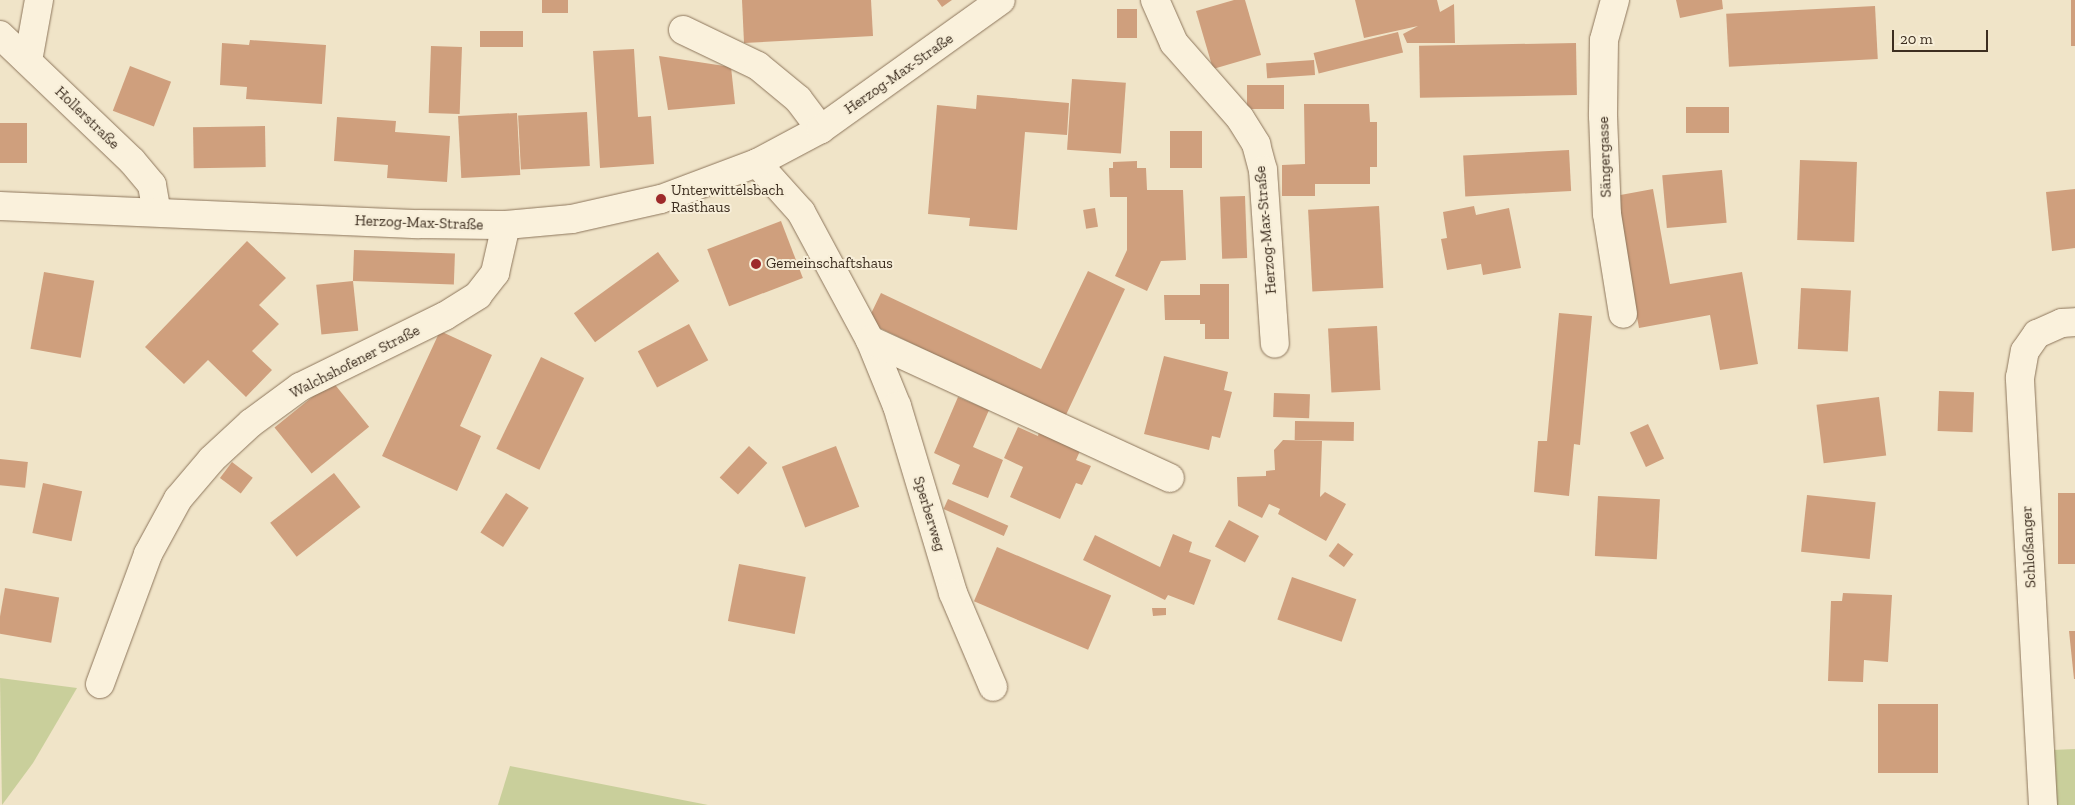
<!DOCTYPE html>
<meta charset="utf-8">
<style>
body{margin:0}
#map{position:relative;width:2075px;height:805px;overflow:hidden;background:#f0e4c8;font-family:"Zilla Slab",serif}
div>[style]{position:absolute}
.green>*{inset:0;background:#c9cf9b}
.building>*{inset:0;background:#cf9f7d;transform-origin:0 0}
.roads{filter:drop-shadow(0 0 1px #8d765c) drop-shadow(0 0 1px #8d765c)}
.minor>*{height:28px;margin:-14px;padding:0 14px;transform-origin:14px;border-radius:14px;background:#faf1dc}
.secondary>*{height:28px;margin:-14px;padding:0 14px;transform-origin:14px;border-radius:14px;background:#faf1dc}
.dots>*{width:14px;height:14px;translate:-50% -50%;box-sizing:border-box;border:2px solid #f7eed8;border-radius:50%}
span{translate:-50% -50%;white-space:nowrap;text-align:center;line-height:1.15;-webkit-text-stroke:4px #f7eed8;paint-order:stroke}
.street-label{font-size:15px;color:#3d2e20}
.poi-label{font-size:15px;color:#3d2e20}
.left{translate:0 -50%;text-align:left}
.scale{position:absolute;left:1892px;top:30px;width:96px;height:22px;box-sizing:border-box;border:2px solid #3d2e20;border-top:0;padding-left:6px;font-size:15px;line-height:18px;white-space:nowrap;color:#3d2e20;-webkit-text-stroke:4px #f7eed8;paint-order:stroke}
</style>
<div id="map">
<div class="green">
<div style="clip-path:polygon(0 678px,77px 688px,33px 763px,2px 805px)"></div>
<div style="clip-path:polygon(2075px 749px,2075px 805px,2055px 805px,2052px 750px)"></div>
<div style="clip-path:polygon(510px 766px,708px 805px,498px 805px)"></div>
</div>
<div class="building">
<div style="left:542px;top:0;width:26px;height:13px"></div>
<div style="clip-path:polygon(742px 0,871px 0,873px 36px,744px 43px)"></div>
<div style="clip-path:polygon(937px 0,952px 0,942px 7px)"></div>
<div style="clip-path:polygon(1234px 0,1245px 0,1261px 55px,1213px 69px,1196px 11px)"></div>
<div style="clip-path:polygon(1355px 0,1437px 0,1440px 12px,1454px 4px,1455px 43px,1407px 43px,1403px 34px,1418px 26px,1364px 38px)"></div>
<div style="clip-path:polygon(1676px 0,1722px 0,1723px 9px,1680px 18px)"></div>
<div style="left:2071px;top:0;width:4px;height:46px"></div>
<div style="left:1875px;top:6px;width:53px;height:149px;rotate:87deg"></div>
<div style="left:1117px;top:9px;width:20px;height:29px"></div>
<div style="left:480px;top:31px;width:43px;height:16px"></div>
<div style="left:1398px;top:32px;width:21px;height:87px;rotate:76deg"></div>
<div style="clip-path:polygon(250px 40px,326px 45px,322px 104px,246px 99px,247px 87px,220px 85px,222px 43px,249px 45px)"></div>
<div style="left:1576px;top:43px;width:52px;height:157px;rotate:89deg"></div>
<div style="left:431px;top:46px;width:31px;height:67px;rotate:2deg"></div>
<div style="clip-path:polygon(634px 49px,638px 117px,651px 116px,654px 164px,600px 168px,593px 51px)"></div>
<div style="clip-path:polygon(659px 56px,731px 67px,735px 104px,668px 110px)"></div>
<div style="left:1314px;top:60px;width:15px;height:48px;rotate:86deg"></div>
<div style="left:130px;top:66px;width:44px;height:48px;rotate:21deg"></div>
<div style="left:1072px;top:79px;width:54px;height:71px;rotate:4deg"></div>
<div style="left:1247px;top:85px;width:37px;height:24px"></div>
<div style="clip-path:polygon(977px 95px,1069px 103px,1067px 135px,1025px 132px,1017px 230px,969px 226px,970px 218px,928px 214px,937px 105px,976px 109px)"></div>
<div style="clip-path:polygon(1304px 104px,1369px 104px,1370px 122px,1377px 122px,1377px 167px,1370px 167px,1370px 184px,1315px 184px,1315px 196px,1282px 196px,1282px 165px,1305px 164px)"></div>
<div style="left:1729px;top:107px;width:26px;height:43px;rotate:90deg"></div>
<div style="left:587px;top:112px;width:54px;height:69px;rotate:87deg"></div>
<div style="left:517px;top:113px;width:62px;height:59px;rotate:87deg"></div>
<div style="clip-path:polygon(337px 117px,396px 121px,395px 132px,450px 136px,447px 182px,387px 178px,388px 165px,334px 161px)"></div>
<div style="left:0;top:123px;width:27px;height:40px"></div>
<div style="left:265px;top:126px;width:41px;height:72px;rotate:89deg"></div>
<div style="left:1170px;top:131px;width:32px;height:37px"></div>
<div style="left:1569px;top:150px;width:41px;height:106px;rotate:87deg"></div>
<div style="left:1800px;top:160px;width:57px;height:80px;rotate:2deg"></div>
<div style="clip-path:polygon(1137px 161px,1137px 168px,1146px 168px,1147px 190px,1183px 190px,1186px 260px,1161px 261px,1147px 291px,1115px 276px,1127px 250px,1127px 197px,1110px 197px,1109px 168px,1113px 168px,1113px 162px)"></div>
<div style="left:1722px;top:170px;width:53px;height:60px;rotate:85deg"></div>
<div style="clip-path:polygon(1653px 189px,1670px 284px,1742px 272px,1758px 364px,1720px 370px,1710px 315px,1639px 328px,1615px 196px)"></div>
<div style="clip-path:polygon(2075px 189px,2075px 248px,2052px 251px,2046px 192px)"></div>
<div style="left:1245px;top:196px;width:62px;height:25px;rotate:88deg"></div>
<div style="left:1379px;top:206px;width:82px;height:71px;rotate:87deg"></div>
<div style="clip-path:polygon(1474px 206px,1476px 215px,1509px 208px,1521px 268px,1483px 275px,1481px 264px,1447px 270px,1441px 239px,1447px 238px,1443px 212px)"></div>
<div style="left:1095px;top:208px;width:19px;height:12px;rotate:81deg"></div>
<div style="left:781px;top:221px;width:61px;height:79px;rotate:69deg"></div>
<div style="clip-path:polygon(247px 241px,286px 278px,259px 305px,279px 324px,252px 351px,272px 370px,246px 397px,208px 360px,184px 384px,145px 347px)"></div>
<div style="left:354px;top:250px;width:101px;height:31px;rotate:2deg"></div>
<div style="left:658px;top:252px;width:36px;height:104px;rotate:54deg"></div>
<div style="clip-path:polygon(1088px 271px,1125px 289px,1065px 417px,867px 322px,881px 293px,1041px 369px)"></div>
<div style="left:44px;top:272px;width:51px;height:78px;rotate:10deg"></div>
<div style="left:353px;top:281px;width:50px;height:37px;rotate:84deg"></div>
<div style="clip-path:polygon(1200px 284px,1229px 284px,1229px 339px,1205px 339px,1205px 324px,1200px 324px,1200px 320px,1165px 320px,1164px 295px,1200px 295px)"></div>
<div style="left:1801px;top:288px;width:50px;height:61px;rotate:3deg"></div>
<div style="clip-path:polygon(1559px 313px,1592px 316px,1580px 445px,1574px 444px,1569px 496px,1534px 492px,1538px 441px,1547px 441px)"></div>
<div style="left:689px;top:324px;width:41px;height:58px;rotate:62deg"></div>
<div style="left:1377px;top:326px;width:64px;height:49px;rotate:87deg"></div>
<div style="clip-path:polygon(440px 331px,492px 355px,460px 426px,481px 436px,457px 491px,382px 456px)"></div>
<div style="clip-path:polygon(1164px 356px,1228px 372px,1224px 390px,1232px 392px,1220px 438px,1212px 436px,1209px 450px,1144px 434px)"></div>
<div style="left:541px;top:357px;width:48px;height:102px;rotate:26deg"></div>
<div style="left:332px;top:381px;width:59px;height:74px;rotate:51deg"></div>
<div style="left:1939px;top:391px;width:35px;height:40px;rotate:2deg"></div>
<div style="left:1274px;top:393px;width:36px;height:24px;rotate:2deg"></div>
<div style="clip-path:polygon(958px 397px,989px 410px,973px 447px,1003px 460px,988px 498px,952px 484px,960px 465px,934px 453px)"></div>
<div style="left:1879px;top:397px;width:59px;height:63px;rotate:83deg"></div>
<div style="left:1295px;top:421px;width:59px;height:19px;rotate:1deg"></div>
<div style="left:1648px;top:424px;width:38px;height:20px;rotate:65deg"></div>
<div style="clip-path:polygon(1018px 427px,1038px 436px,1039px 432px,1080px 451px,1076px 460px,1091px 466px,1082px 485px,1076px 483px,1060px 519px,1010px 497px,1023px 467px,1004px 458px)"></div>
<div style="clip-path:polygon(1283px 440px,1322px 441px,1320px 497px,1325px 492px,1346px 504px,1326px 541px,1278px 514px,1280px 509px,1269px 504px,1262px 518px,1238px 506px,1237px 477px,1266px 476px,1266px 471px,1275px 470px,1274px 450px)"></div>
<div style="left:749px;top:446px;width:25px;height:43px;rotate:43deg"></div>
<div style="left:836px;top:446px;width:65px;height:58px;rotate:69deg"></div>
<div style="left:0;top:459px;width:28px;height:26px;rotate:6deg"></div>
<div style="left:232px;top:462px;width:26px;height:20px;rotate:37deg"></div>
<div style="left:334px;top:473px;width:43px;height:81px;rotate:52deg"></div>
<div style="left:43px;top:483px;width:40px;height:51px;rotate:12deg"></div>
<div style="left:506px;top:493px;width:27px;height:47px;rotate:33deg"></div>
<div style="left:2058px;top:493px;width:17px;height:71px"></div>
<div style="left:1807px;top:495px;width:69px;height:57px;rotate:6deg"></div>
<div style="left:1598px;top:496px;width:62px;height:60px;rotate:3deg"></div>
<div style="left:948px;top:499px;width:66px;height:11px;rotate:24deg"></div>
<div style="left:1229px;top:520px;width:34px;height:30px;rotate:28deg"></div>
<div style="clip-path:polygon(1173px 534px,1192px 542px,1189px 552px,1211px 560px,1194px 605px,1168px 595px,1165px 600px,1083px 560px,1095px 535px,1160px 567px)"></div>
<div style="left:1338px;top:543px;width:19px;height:16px;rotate:36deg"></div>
<div style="left:997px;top:547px;width:124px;height:59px;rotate:23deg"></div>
<div style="left:739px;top:564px;width:68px;height:58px;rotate:11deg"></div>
<div style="left:1292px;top:577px;width:68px;height:45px;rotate:19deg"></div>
<div style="left:5px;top:588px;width:55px;height:46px;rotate:10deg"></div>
<div style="clip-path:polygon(1843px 593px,1892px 595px,1888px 662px,1864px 660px,1863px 682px,1828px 681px,1831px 601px,1842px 601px)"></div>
<div style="clip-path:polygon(1152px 608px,1166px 608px,1166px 615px,1153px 616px)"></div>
<div style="clip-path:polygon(2069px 631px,2075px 631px,2075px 679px,2074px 679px)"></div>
<div style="left:1878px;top:704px;width:60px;height:69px"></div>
</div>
<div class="roads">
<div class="minor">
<div style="left:1155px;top:0;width:47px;rotate:66.2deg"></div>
<div style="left:1174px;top:43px;width:100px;rotate:48.7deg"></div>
<div style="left:1240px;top:118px;width:31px;rotate:58deg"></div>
<div style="left:1256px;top:144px;width:27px;rotate:75deg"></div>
<div style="left:1263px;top:170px;width:174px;rotate:86.1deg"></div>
<div style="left:1615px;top:0;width:41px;rotate:105.4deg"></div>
<div style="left:1604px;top:40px;width:76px;rotate:90.8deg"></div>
<div style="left:1603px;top:116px;width:98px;rotate:87.7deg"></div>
<div style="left:1607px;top:214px;width:101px;rotate:80.9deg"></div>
<div style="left:683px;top:30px;width:83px;rotate:25.6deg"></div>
<div style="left:758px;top:66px;width:52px;rotate:39.5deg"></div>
<div style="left:798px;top:99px;width:38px;rotate:53deg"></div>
<div style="left:0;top:35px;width:182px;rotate:43.7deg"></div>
<div style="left:132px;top:161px;width:31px;rotate:50deg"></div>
<div style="left:152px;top:185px;width:27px;rotate:80deg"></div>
<div style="left:28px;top:61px;width:62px;rotate:-79.8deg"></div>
<div style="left:757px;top:163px;width:66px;rotate:48.1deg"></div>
<div style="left:801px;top:212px;width:145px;rotate:61.7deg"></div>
<div style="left:870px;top:340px;width:71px;rotate:67.8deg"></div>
<div style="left:897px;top:406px;width:195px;rotate:73.3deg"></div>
<div style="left:953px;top:593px;width:102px;rotate:66.9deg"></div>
<div style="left:870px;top:340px;width:330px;rotate:24.7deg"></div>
<div style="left:100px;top:684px;width:139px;rotate:-69.7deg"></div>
<div style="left:148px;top:554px;width:63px;rotate:-61.4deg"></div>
<div style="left:178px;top:499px;width:52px;rotate:-49.6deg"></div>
<div style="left:212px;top:459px;width:53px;rotate:-42.7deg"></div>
<div style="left:251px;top:423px;width:61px;rotate:-36.3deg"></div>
<div style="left:300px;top:387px;width:161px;rotate:-26.1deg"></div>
<div style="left:445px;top:316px;width:39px;rotate:-32deg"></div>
<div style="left:478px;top:295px;width:28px;rotate:-52deg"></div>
<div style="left:495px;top:273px;width:49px;rotate:-77.1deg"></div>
<div style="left:2043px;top:805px;width:428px;rotate:-93.1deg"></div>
<div style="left:2020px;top:378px;width:27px;rotate:-80deg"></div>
<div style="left:2025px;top:351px;width:21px;rotate:-55deg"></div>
<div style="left:2037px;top:334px;width:27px;rotate:-24deg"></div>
<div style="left:2062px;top:323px;width:13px;rotate:-4deg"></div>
</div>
<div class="secondary">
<div style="left:0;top:206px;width:419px;rotate:2.5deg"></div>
<div style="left:419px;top:224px;width:87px;rotate:0.7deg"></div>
<div style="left:506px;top:225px;width:66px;rotate:-5.2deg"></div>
<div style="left:572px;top:219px;width:91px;rotate:-12.7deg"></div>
<div style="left:661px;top:199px;width:103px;rotate:-20.6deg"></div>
<div style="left:757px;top:163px;width:72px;rotate:-28deg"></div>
<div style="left:821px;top:129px;width:221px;rotate:-35.6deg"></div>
</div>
</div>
<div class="dots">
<div style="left:661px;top:199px;background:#9e2a2b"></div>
<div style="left:756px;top:264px;background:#9e2a2b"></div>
</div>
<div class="street-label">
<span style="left:899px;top:74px;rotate:-35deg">Herzog-Max-Straße</span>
<span style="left:87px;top:118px;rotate:44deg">Hollerstraße</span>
<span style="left:1605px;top:157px;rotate:-92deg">Sängergasse</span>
<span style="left:419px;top:223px;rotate:2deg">Herzog-Max-Straße</span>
<span style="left:1266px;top:230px;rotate:-95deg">Herzog-Max-Straße</span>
<span style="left:355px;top:362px;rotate:-27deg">Walchshofener Straße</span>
<span style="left:929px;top:514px;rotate:73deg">Sperberweg</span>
<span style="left:2029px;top:547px;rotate:-93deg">Schloßanger</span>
</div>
<div class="poi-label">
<span class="left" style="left:671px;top:199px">Unterwittelsbach<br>Rasthaus</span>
<span class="left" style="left:766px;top:264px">Gemeinschaftshaus</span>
</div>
<div class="scale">20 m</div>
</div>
